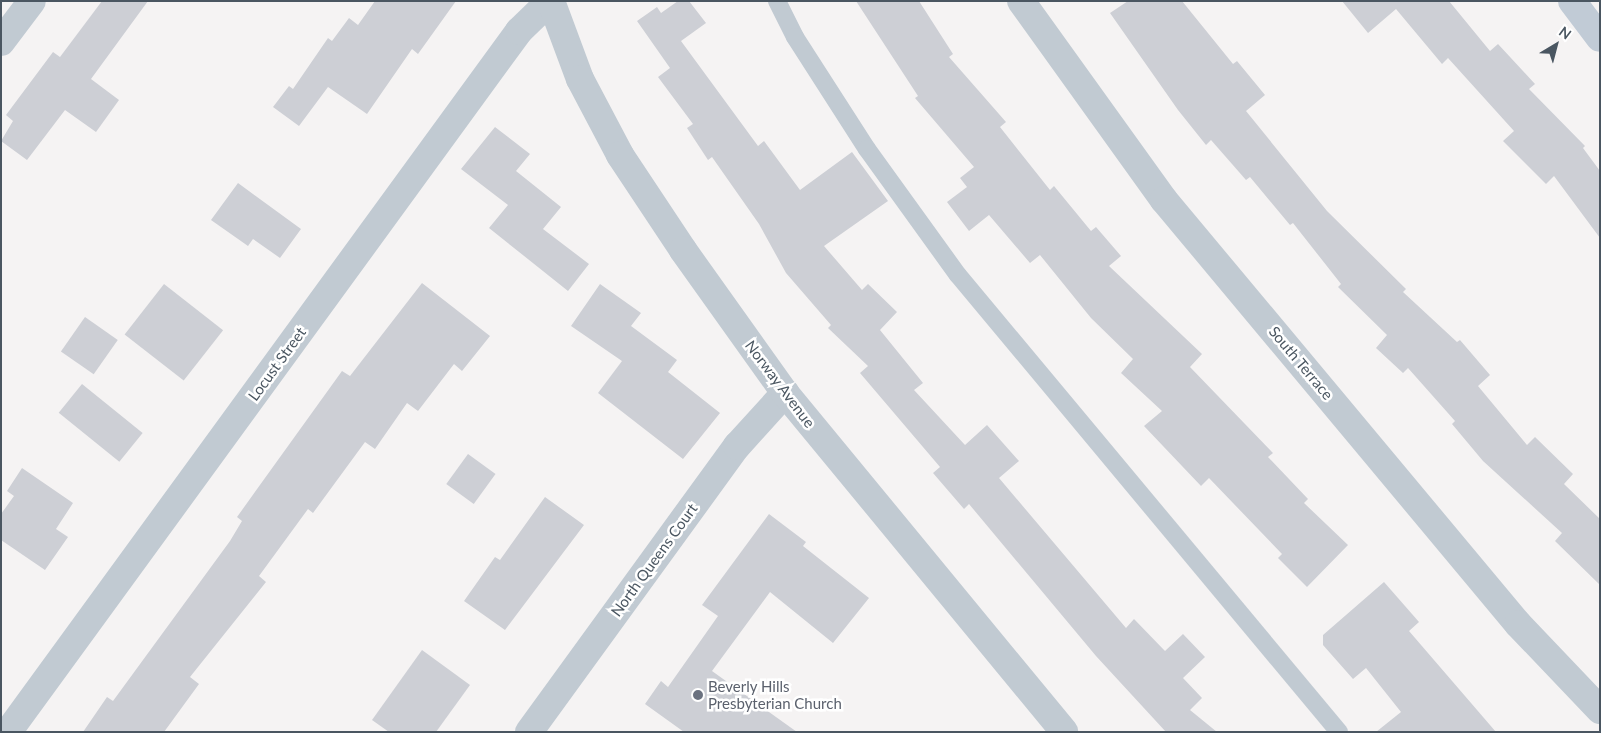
<!DOCTYPE html>
<style>
body{margin:0}
#map{position:relative;width:1601px;height:733px;overflow:hidden;background:#f5f3f3;font-family:Lato,sans-serif}
div>[style]{position:absolute}
.building>*{inset:0;background:#cdcfd5;transform-origin:0 0}
.service>*{height:18px;margin:-9px;padding:0 9px;transform-origin:9px;border-radius:9px;background:#c1cad2}
.minor>*{height:28px;margin:-14px;padding:0 14px;transform-origin:14px;border-radius:14px;background:#c1cad2}
.tertiary>*{height:28px;margin:-14px;padding:0 14px;transform-origin:14px;border-radius:14px;background:#c1cad2}
.secondary>*{height:28px;margin:-14px;padding:0 14px;transform-origin:14px;border-radius:14px;background:#c1cbd6}
.dots>*{width:14px;height:14px;translate:-50% -50%;box-sizing:border-box;border:2px solid #fff;border-radius:50%}
span{translate:-50% -50%;white-space:nowrap;text-align:center;line-height:1.15;-webkit-text-stroke:5px #fff;paint-order:stroke}
.street-label{font-size:15px;color:#4a5661}
.worship-label{font-size:15px;color:#5b616d}
.left{translate:0 -50%;text-align:left}
.frame{position:absolute;inset:0;border:2px solid #4a5661;pointer-events:none}
.north{position:absolute;left:1531px;top:20px;width:50px;height:50px;-webkit-text-stroke:4px #fff;paint-order:stroke;rotate:37deg;font-size:14px;font-weight:700;line-height:20px;text-align:center;color:#4a5661}
.north::after{content:'';display:block;margin:auto;width:18px;height:22px;background:#4a5661;clip-path:polygon(50% 0,100% 100%,50% 72%,0 100%)}
</style>
<div id="map">
<div class="building">
<div style="clip-path:polygon(102px 1px,148px 1px,91px 79px,119px 100px,96px 132px,65px 110px,27px 160px,1px 141px,13px 121px,6px 115px,53px 52px,60px 57px)"></div>
<div style="clip-path:polygon(375px 1px,456px 1px,418px 54px,412px 49px,367px 114px,328px 87px,299px 126px,273px 107px,289px 86px,293px 89px,328px 38px,332px 41px,349px 18px,358px 25px)"></div>
<div style="clip-path:polygon(678px 1px,689px 1px,706px 23px,681px 41px,758px 146px,764px 141px,800px 190px,852px 152px,888px 201px,824px 246px,862px 290px,868px 284px,897px 312px,880px 330px,923px 383px,914px 390px,965px 445px,987px 425px,1019px 461px,999px 478px,1126px 628px,1134px 619px,1165px 651px,1183px 634px,1205px 657px,1183px 678px,1202px 698px,1190px 710px,1217px 732px,1166px 732px,1096px 656px,969px 504px,964px 509px,933px 473px,940px 467px,860px 373px,868px 366px,828px 328px,831px 325px,786px 273px,759px 224px,712px 157px,708px 160px,687px 128px,693px 124px,658px 77px,670px 68px,637px 21px,657px 7px,661px 13px)"></div>
<div style="clip-path:polygon(856px 1px,919px 1px,953px 54px,949px 57px,1006px 122px,1000px 127px,1050px 190px,1054px 186px,1091px 231px,1096px 227px,1121px 256px,1109px 266px,1202px 354px,1190px 367px,1273px 453px,1268px 457px,1308px 499px,1304px 503px,1348px 545px,1307px 587px,1278px 558px,1282px 554px,1209px 478px,1201px 486px,1144px 426px,1162px 411px,1121px 373px,1133px 359px,1091px 318px,1040px 255px,1030px 263px,989px 215px,969px 231px,947px 202px,967px 187px,960px 178px,974px 167px,915px 98px,918px 96px)"></div>
<div style="clip-path:polygon(1128px 1px,1182px 1px,1233px 64px,1237px 61px,1265px 95px,1246px 111px,1327px 211px,1406px 289px,1403px 292px,1457px 342px,1460px 340px,1490px 375px,1478px 386px,1527px 445px,1535px 437px,1573px 474px,1564px 484px,1600px 519px,1600px 585px,1555px 541px,1562px 533px,1483px 461px,1452px 424px,1455px 421px,1408px 368px,1403px 373px,1376px 348px,1387px 335px,1338px 287px,1341px 284px,1293px 223px,1290px 225px,1250px 177px,1246px 180px,1211px 140px,1206px 145px,1178px 110px,1110px 13px)"></div>
<div style="clip-path:polygon(1342px 1px,1449px 1px,1490px 51px,1498px 44px,1535px 84px,1529px 89px,1585px 146px,1583px 148px,1600px 171px,1600px 238px,1554px 176px,1546px 184px,1503px 141px,1514px 131px,1448px 58px,1442px 64px,1396px 9px,1368px 33px)"></div>
<div style="clip-path:polygon(495px 127px,530px 154px,516px 171px,561px 207px,543px 229px,589px 264px,568px 291px,489px 228px,508px 205px,461px 169px)"></div>
<div style="clip-path:polygon(238px 183px,301px 229px,280px 258px,253px 239px,248px 246px,211px 220px)"></div>
<div style="clip-path:polygon(422px 283px,490px 336px,462px 371px,454px 364px,418px 411px,407px 403px,375px 449px,365px 442px,313px 513px,308px 509px,259px 576px,266px 582px,190px 677px,199px 684px,164px 732px,83px 732px,107px 697px,113px 701px,230px 541px,242px 521px,237px 517px,342px 371px,350px 376px)"></div>
<div style="left:164px;top:284px;width:75px;height:64px;rotate:38deg"></div>
<div style="clip-path:polygon(600px 284px,641px 313px,631px 326px,677px 360px,668px 372px,720px 413px,683px 459px,598px 393px,622px 361px,571px 326px)"></div>
<div style="left:85px;top:317px;width:40px;height:42px;rotate:35deg"></div>
<div style="left:82px;top:384px;width:78px;height:37px;rotate:39deg"></div>
<div style="left:468px;top:454px;width:34px;height:37px;rotate:36deg"></div>
<div style="clip-path:polygon(22px 468px,73px 503px,56px 529px,68px 537px,45px 570px,1px 540px,1px 514px,14px 496px,7px 491px)"></div>
<div style="clip-path:polygon(545px 497px,584px 525px,505px 630px,464px 601px,495px 557px,500px 560px)"></div>
<div style="clip-path:polygon(769px 514px,806px 542px,803px 546px,869px 598px,833px 643px,770px 592px,712px 671px,797px 732px,684px 732px,645px 704px,661px 681px,668px 687px,718px 616px,702px 605px)"></div>
<div style="clip-path:polygon(1384px 582px,1419px 622px,1409px 631px,1496px 732px,1376px 732px,1401px 712px,1366px 668px,1353px 679px,1323px 645px,1323px 635px)"></div>
<div style="clip-path:polygon(422px 650px,470px 685px,436px 732px,389px 732px,372px 720px)"></div>
</div>
<div class="service">
<div style="left:777px;top:1px;width:40px;rotate:63.4deg"></div>
<div style="left:795px;top:37px;width:133px;rotate:57.3deg"></div>
<div style="left:867px;top:149px;width:155px;rotate:54.2deg"></div>
<div style="left:958px;top:275px;width:595px;rotate:50.18deg"></div>
</div>
<div class="minor">
<div style="left:1021px;top:1px;width:245px;rotate:54.3deg"></div>
<div style="left:1164px;top:200px;width:552px;rotate:50.14deg"></div>
<div style="left:1518px;top:624px;width:119px;rotate:46.4deg"></div>
<div style="left:1px;top:42px;width:51px;rotate:-52.9deg"></div>
<div style="left:8px;top:732px;width:867px;rotate:-53.91deg"></div>
<div style="left:519px;top:31px;width:43px;rotate:-44.1deg"></div>
<div style="left:529px;top:732px;width:354px;rotate:-54deg"></div>
<div style="left:737px;top:446px;width:72px;rotate:-47.8deg"></div>
</div>
<div class="tertiary">
<div style="left:551px;top:1px;width:83px;rotate:69.6deg"></div>
<div style="left:580px;top:79px;width:86px;rotate:62.2deg"></div>
<div style="left:620px;top:155px;width:114px;rotate:56.4deg"></div>
<div style="left:683px;top:250px;width:176px;rotate:54.5deg"></div>
<div style="left:785px;top:393px;width:439px;rotate:50.5deg"></div>
</div>
<div class="secondary">
<div style="left:1572px;top:1px;width:46px;rotate:52.9deg"></div>
</div>
<div class="dots">
<div style="left:698px;top:695px;background:#6b7280"></div>
</div>
<div class="street-label">
<span style="left:1301px;top:363px;rotate:50deg">South Terrace</span>
<span style="left:277px;top:364px;rotate:-54deg">Locust Street</span>
<span style="left:780px;top:384px;rotate:53deg">Norway Avenue</span>
<span style="left:654px;top:560px;rotate:-54deg">North Queens Court</span>
</div>
<div class="worship-label">
<span class="left" style="left:708px;top:695px">Beverly Hills<br>Presbyterian Church</span>
</div>
<div class="frame"></div>
<div class="north">N</div>
</div>
